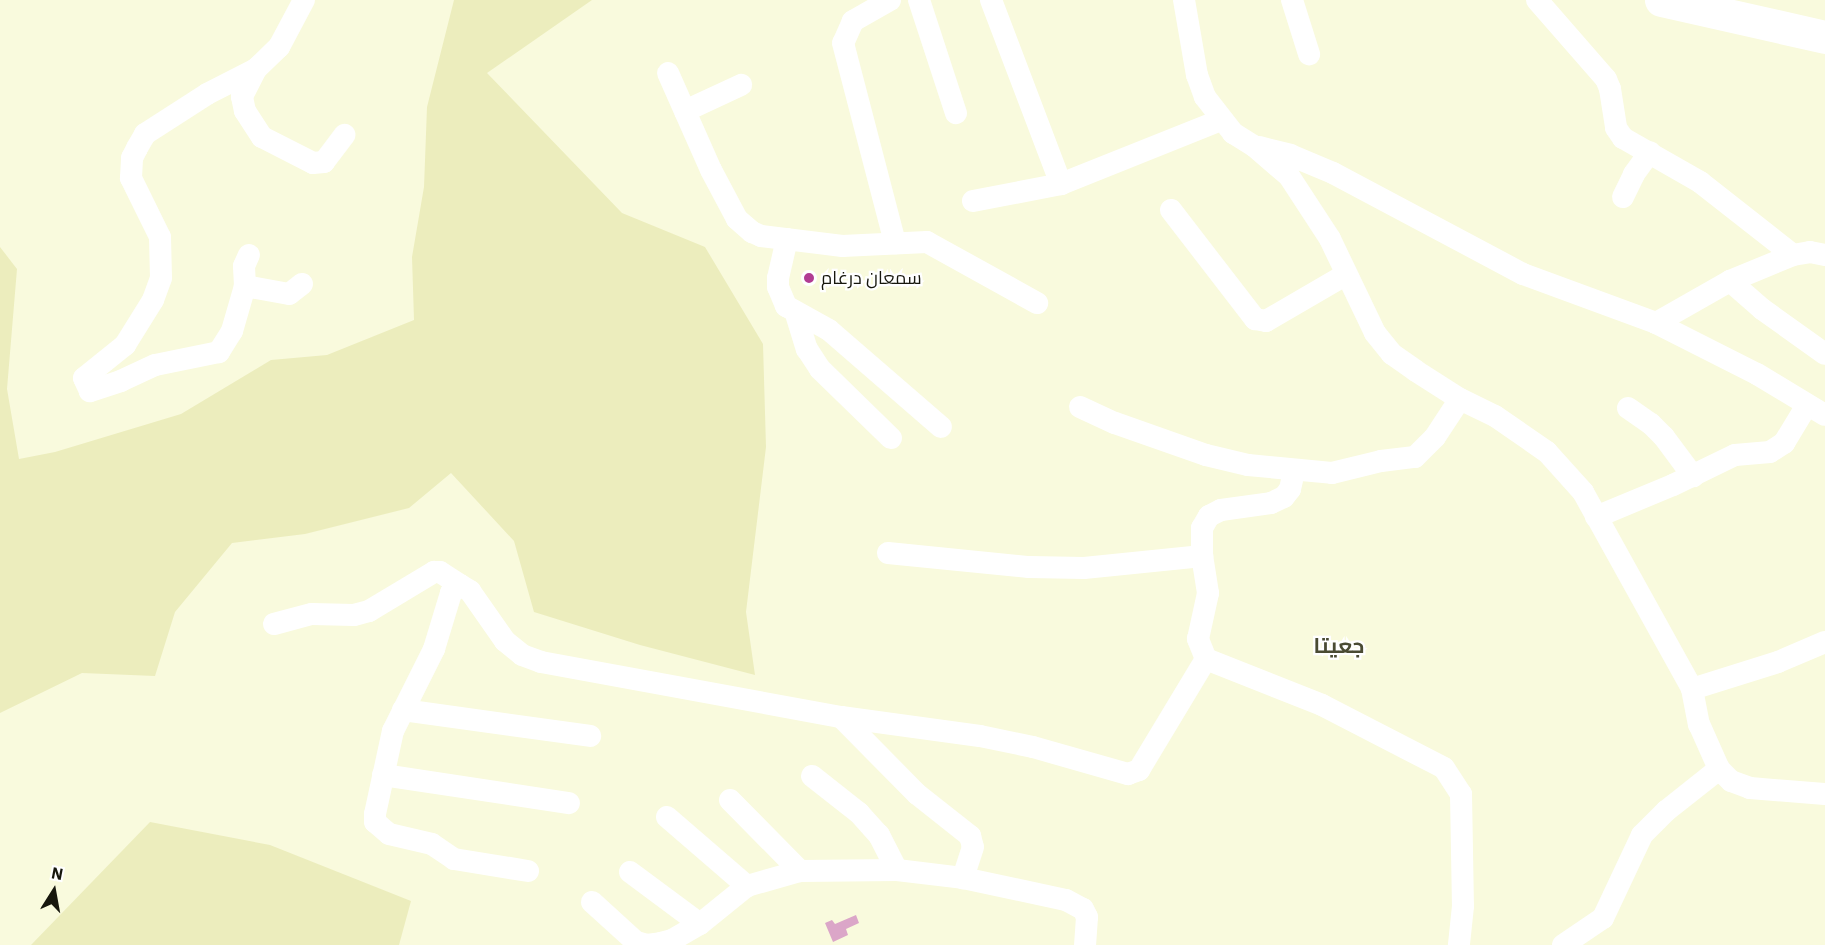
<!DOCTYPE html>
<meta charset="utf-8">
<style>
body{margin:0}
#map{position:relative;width:1825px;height:945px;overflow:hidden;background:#f9fadd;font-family:"IBM Plex Sans",Cairo,sans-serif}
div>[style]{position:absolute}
.green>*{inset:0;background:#ecedbd}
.water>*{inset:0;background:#dba6c8}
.minor>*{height:22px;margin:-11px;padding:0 11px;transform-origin:11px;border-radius:11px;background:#fff}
.highway>*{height:33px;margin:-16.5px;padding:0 16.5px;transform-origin:16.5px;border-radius:16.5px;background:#fff}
.dots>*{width:16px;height:16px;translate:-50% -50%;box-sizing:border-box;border:3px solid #fff;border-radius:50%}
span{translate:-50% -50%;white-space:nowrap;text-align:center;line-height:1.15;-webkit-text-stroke:4.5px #fff;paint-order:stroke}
.poi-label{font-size:18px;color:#17170d}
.left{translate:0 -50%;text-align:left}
.quarter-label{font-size:21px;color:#4a4b33;font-weight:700}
.north{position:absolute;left:24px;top:861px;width:60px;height:60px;-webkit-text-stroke:4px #fff;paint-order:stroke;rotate:11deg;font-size:16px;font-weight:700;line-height:24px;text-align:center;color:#17170d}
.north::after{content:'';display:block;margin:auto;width:21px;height:27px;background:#17170d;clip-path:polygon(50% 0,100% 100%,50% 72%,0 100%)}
</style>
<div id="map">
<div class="green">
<div style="clip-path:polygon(454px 0,592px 0,487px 73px,622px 213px,705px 247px,763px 344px,766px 447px,746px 612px,755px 675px,640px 645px,534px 612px,514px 541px,451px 473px,409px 508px,305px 534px,232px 543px,175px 612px,155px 676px,82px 673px,0 713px,0 247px,17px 269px,7px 389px,19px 459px,55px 452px,181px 414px,271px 360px,327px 355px,414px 320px,412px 257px,424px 187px,427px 107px)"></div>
<div style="clip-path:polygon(150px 822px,270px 845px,411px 901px,399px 945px,31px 945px)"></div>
</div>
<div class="water">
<div style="clip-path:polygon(856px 915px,859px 923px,846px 929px,848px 935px,833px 942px,825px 923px,832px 920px,835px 924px)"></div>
</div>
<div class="minor">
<div style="left:890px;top:0;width:43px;rotate:150.4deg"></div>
<div style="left:853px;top:21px;width:24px;rotate:114deg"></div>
<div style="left:843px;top:43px;width:207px;rotate:75.4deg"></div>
<div style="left:919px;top:0;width:119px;rotate:71.9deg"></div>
<div style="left:991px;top:0;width:197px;rotate:69.2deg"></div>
<div style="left:1184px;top:0;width:76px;rotate:80.2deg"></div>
<div style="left:1197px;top:75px;width:23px;rotate:70deg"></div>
<div style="left:1205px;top:97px;width:46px;rotate:52.1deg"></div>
<div style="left:1233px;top:133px;width:25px;rotate:32deg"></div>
<div style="left:1254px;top:146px;width:46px;rotate:40.6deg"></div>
<div style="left:1289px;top:176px;width:75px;rotate:56.9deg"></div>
<div style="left:1330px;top:239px;width:104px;rotate:64.4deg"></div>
<div style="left:1375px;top:333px;width:27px;rotate:51deg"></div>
<div style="left:1392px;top:354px;width:29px;rotate:35deg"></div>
<div style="left:1416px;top:371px;width:52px;rotate:32.5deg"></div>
<div style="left:1460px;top:399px;width:39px;rotate:26deg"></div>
<div style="left:1495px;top:416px;width:63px;rotate:34.7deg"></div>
<div style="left:1547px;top:452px;width:54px;rotate:48deg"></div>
<div style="left:1583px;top:492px;width:225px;rotate:61deg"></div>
<div style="left:1692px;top:689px;width:36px;rotate:79deg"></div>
<div style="left:1699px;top:724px;width:49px;rotate:66deg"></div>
<div style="left:1719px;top:769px;width:17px;rotate:45deg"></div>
<div style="left:1731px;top:781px;width:20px;rotate:20deg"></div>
<div style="left:1750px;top:788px;width:75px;rotate:4.6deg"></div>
<div style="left:1292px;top:0;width:57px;rotate:72.5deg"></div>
<div style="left:1537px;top:0;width:105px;rotate:48.9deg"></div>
<div style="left:1606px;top:79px;width:11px;rotate:68deg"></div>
<div style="left:1610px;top:89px;width:39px;rotate:81deg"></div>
<div style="left:1616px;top:128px;width:12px;rotate:55deg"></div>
<div style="left:1623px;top:138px;width:89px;rotate:29.7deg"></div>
<div style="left:1700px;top:182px;width:118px;rotate:38.1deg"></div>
<div style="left:256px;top:69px;width:31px;rotate:117deg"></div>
<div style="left:242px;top:97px;width:14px;rotate:78deg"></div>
<div style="left:245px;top:111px;width:31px;rotate:57deg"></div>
<div style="left:262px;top:137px;width:57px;rotate:27deg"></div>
<div style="left:313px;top:163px;width:11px;rotate:-5deg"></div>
<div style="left:324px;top:162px;width:34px;rotate:-53deg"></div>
<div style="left:668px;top:73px;width:106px;rotate:66.1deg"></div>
<div style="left:711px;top:170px;width:55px;rotate:62deg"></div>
<div style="left:737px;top:219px;width:20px;rotate:41deg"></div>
<div style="left:752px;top:232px;width:10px;rotate:24deg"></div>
<div style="left:761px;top:236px;width:82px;rotate:7deg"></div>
<div style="left:842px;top:246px;width:85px;rotate:-2.7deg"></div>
<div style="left:927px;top:242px;width:126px;rotate:29deg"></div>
<div style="left:685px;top:111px;width:62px;rotate:-24.9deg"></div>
<div style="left:1259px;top:147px;width:32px;rotate:14deg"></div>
<div style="left:1290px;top:155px;width:47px;rotate:22.7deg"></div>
<div style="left:1333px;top:173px;width:215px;rotate:28deg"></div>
<div style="left:1523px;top:274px;width:142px;rotate:20.2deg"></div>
<div style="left:1656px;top:323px;width:113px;rotate:26.8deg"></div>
<div style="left:1757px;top:374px;width:79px;rotate:31.1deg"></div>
<div style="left:1623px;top:197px;width:25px;rotate:-64deg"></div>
<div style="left:1634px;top:174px;width:27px;rotate:-54deg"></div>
<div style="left:973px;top:201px;width:90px;rotate:-10.9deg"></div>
<div style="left:1061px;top:184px;width:172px;rotate:-21.8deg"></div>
<div style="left:1171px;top:210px;width:138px;rotate:52.4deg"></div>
<div style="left:1255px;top:319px;width:11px;rotate:10deg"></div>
<div style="left:1266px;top:321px;width:91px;rotate:-30.2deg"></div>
<div style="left:787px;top:239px;width:40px;rotate:103deg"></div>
<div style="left:778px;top:278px;width:9px;rotate:90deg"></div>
<div style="left:778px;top:287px;width:21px;rotate:67deg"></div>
<div style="left:786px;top:306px;width:49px;rotate:29.2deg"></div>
<div style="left:829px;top:330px;width:148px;rotate:40.9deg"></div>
<div style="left:1730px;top:281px;width:43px;rotate:41.2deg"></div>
<div style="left:1762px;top:309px;width:77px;rotate:35.5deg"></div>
<div style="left:302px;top:284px;width:16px;rotate:142deg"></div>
<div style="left:289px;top:294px;width:45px;rotate:-169.7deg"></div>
<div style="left:245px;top:286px;width:47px;rotate:106.1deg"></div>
<div style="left:232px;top:331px;width:25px;rotate:122deg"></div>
<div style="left:219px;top:352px;width:65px;rotate:168.5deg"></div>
<div style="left:155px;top:365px;width:38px;rotate:155deg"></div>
<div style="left:121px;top:381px;width:33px;rotate:162deg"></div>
<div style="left:90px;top:391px;width:14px;rotate:-115deg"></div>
<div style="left:84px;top:378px;width:53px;rotate:-38.8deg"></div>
<div style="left:125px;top:345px;width:53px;rotate:-58.1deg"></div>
<div style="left:153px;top:300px;width:23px;rotate:-70deg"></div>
<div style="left:161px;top:278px;width:41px;rotate:-91.4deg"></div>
<div style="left:160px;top:237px;width:66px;rotate:-116.2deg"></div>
<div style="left:131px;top:178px;width:20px;rotate:-87deg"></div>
<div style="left:132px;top:158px;width:11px;rotate:-63deg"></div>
<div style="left:137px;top:148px;width:16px;rotate:-60deg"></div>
<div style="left:145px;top:134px;width:74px;rotate:-32.8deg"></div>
<div style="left:207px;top:94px;width:55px;rotate:-27deg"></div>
<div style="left:256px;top:69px;width:32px;rotate:-44deg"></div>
<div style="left:279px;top:47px;width:53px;rotate:-62deg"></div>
<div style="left:245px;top:286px;width:20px;rotate:-93deg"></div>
<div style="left:244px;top:266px;width:12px;rotate:-66deg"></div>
<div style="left:796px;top:314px;width:37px;rotate:73deg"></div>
<div style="left:807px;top:349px;width:24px;rotate:57deg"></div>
<div style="left:820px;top:369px;width:99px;rotate:44.2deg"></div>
<div style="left:1656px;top:323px;width:85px;rotate:-29.6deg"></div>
<div style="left:1730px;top:281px;width:68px;rotate:-22.4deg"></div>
<div style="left:1793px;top:255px;width:17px;rotate:-10deg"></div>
<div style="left:1810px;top:252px;width:15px;rotate:11deg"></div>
<div style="left:1080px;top:407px;width:38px;rotate:25deg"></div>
<div style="left:1115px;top:423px;width:96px;rotate:19.4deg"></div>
<div style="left:1206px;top:455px;width:43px;rotate:13.4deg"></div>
<div style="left:1248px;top:465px;width:84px;rotate:5.4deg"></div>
<div style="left:1332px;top:473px;width:50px;rotate:-13.8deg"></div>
<div style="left:1381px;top:461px;width:34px;rotate:-7deg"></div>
<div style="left:1415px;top:457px;width:28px;rotate:-45deg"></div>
<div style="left:1435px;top:437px;width:45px;rotate:-56.7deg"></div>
<div style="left:1628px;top:408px;width:28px;rotate:35deg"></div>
<div style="left:1651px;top:424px;width:18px;rotate:45deg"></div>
<div style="left:1664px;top:437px;width:49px;rotate:53.4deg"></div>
<div style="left:1596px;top:517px;width:83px;rotate:-22.6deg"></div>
<div style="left:1673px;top:485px;width:69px;rotate:-25.8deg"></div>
<div style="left:1735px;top:455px;width:35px;rotate:-5deg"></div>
<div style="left:1770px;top:452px;width:17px;rotate:-33deg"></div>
<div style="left:1784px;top:443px;width:44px;rotate:-58.8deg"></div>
<div style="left:888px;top:553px;width:142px;rotate:5.7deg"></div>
<div style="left:1029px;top:567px;width:55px;rotate:1deg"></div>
<div style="left:1084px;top:568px;width:119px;rotate:-5.8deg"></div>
<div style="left:274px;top:624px;width:39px;rotate:-15deg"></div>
<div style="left:312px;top:614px;width:42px;rotate:1.4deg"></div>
<div style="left:354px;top:615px;width:16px;rotate:-15deg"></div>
<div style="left:369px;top:611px;width:76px;rotate:-31deg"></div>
<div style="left:434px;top:572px;width:6px"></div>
<div style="left:440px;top:572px;width:24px;rotate:33deg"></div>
<div style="left:1206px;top:659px;width:125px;rotate:21.6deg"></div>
<div style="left:1322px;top:705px;width:137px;rotate:27.3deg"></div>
<div style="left:1444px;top:768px;width:31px;rotate:57deg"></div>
<div style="left:1461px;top:794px;width:112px;rotate:89deg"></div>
<div style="left:1463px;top:906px;width:39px;rotate:96deg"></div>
<div style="left:1692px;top:689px;width:90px;rotate:-17.4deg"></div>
<div style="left:1778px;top:662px;width:51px;rotate:-23.1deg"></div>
<div style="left:403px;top:710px;width:189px;rotate:7.9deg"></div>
<div style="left:841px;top:717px;width:108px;rotate:45.4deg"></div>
<div style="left:917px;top:794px;width:68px;rotate:38.4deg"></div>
<div style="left:970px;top:836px;width:11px;rotate:75deg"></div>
<div style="left:973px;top:847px;width:33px;rotate:108deg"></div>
<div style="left:383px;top:775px;width:188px;rotate:8.6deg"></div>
<div style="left:812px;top:776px;width:60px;rotate:38.2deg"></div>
<div style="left:859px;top:813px;width:30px;rotate:48deg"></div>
<div style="left:879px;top:835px;width:39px;rotate:63deg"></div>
<div style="left:730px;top:800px;width:100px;rotate:45.4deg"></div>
<div style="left:667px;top:817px;width:106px;rotate:40.8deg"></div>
<div style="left:528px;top:871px;width:75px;rotate:-170.8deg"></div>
<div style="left:454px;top:859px;width:27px;rotate:-146deg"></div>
<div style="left:432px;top:844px;width:44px;rotate:-166.9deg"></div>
<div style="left:389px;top:834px;width:18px;rotate:-139deg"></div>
<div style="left:375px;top:822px;width:8px;rotate:-90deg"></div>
<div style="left:375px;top:814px;width:85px;rotate:-77.8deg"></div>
<div style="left:393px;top:731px;width:92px;rotate:-63.4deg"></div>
<div style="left:434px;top:649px;width:59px;rotate:-73.1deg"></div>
<div style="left:451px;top:593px;width:12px;rotate:-42deg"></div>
<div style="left:460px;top:585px;width:12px;rotate:31deg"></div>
<div style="left:470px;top:591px;width:61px;rotate:55deg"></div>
<div style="left:505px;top:641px;width:22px;rotate:39deg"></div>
<div style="left:522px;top:655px;width:20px;rotate:20deg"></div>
<div style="left:541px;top:662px;width:305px;rotate:10.4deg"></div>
<div style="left:841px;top:717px;width:140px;rotate:7.8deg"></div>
<div style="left:980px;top:736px;width:54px;rotate:11.7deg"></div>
<div style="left:1033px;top:747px;width:99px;rotate:15.9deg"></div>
<div style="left:1128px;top:774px;width:12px;rotate:-20deg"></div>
<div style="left:1139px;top:770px;width:130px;rotate:-58.9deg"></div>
<div style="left:1206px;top:659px;width:22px;rotate:-112deg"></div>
<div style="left:1198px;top:639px;width:47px;rotate:-77.7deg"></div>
<div style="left:1208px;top:593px;width:37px;rotate:-99deg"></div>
<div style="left:1202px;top:556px;width:28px;rotate:-90deg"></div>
<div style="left:1202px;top:528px;width:14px;rotate:-60deg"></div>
<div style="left:1209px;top:516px;width:13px;rotate:-27deg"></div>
<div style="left:1221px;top:510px;width:50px;rotate:-8deg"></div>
<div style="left:1271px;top:503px;width:14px;rotate:-25deg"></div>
<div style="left:1284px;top:497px;width:10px;rotate:-53deg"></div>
<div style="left:1290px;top:489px;width:18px;rotate:-77deg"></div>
<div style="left:630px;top:872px;width:87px;rotate:36.6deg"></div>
<div style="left:592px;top:902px;width:59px;rotate:42.3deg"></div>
<div style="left:636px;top:942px;width:11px;rotate:15deg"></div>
<div style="left:647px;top:945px;width:14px;rotate:-8deg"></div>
<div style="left:661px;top:943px;width:11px;rotate:-15deg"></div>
<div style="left:672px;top:940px;width:32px;rotate:-30deg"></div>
<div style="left:700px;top:924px;width:60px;rotate:-39deg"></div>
<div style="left:747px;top:886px;width:55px;rotate:-15.8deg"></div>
<div style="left:800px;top:871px;width:97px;rotate:-0.6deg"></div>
<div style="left:897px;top:870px;width:66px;rotate:6.9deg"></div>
<div style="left:963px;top:878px;width:105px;rotate:12.1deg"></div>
<div style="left:1066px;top:900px;width:19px;rotate:28deg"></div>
<div style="left:1083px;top:909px;width:9px;rotate:63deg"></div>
<div style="left:1087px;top:917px;width:28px;rotate:94deg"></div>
<div style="left:1563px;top:945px;width:48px;rotate:-34deg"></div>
<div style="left:1603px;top:918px;width:92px;rotate:-64.8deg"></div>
<div style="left:1642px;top:835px;width:34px;rotate:-45deg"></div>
<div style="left:1666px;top:811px;width:68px;rotate:-38.4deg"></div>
</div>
<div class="highway">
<div style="left:1661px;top:0;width:168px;rotate:12.7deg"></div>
</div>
<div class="dots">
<div style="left:809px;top:278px;background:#b13c93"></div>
</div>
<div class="poi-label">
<span class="left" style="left:821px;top:278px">سمعان درغام</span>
</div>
<div class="quarter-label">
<span style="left:1339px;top:645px">جعيتا</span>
</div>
<div class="north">N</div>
</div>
